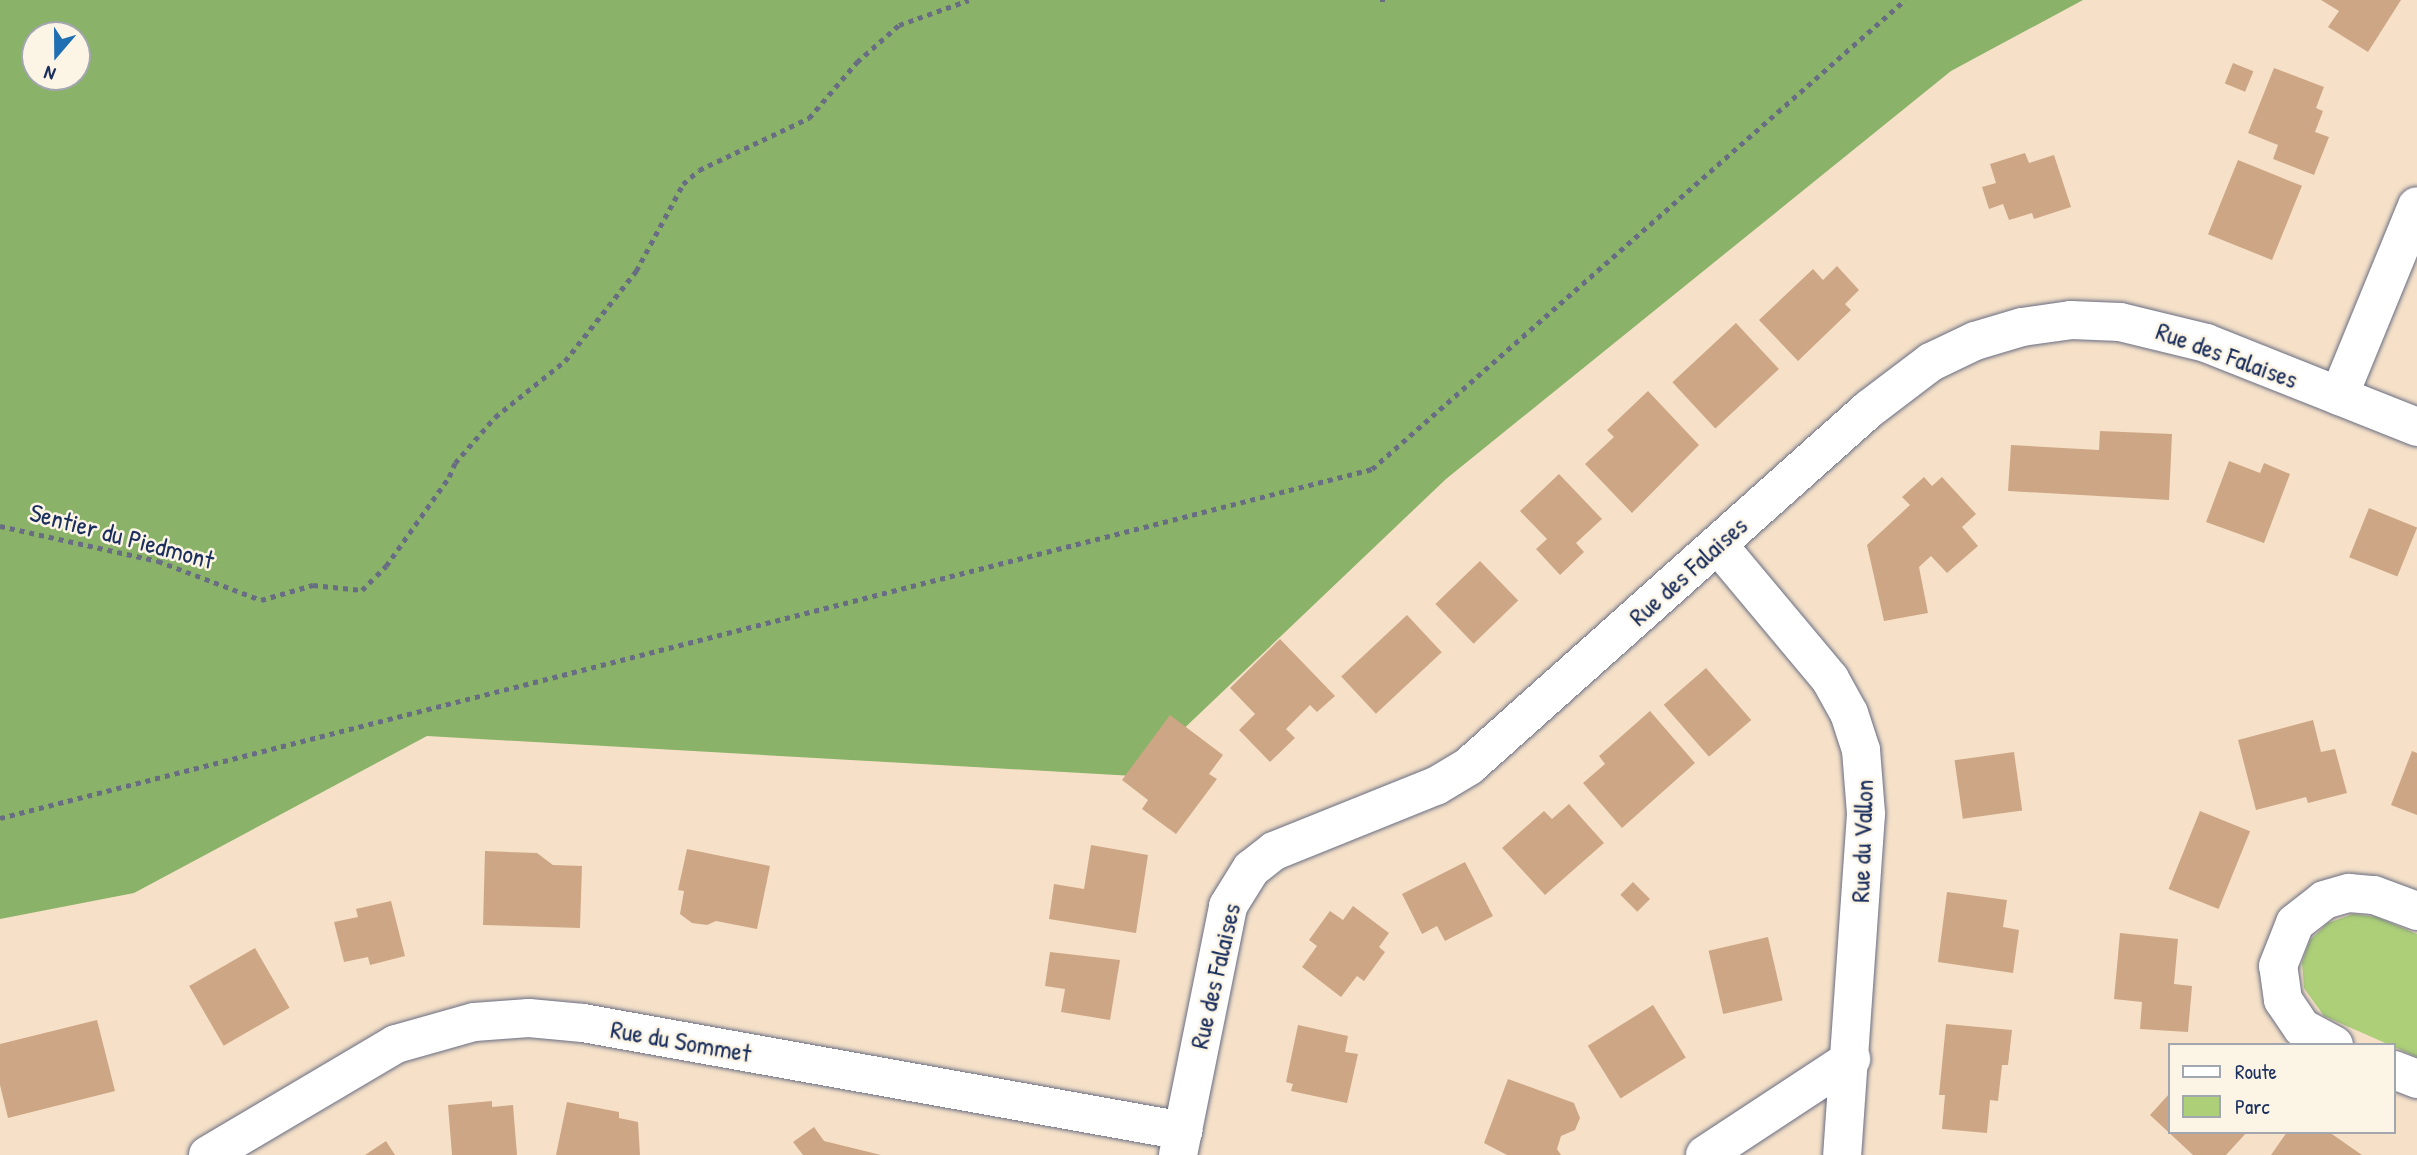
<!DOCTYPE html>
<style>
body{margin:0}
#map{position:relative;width:2417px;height:1155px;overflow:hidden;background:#f6e1c8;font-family:"Patrick Hand",sans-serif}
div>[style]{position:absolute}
.green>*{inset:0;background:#adcf78}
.forest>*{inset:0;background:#8ab268}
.building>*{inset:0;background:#cda785;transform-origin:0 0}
.path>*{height:4.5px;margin-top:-2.25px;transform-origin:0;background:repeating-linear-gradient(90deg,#686d83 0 5px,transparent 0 10px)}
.roads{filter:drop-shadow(0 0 2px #686d83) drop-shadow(0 0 2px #686d83)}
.minor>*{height:38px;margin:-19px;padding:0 19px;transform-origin:19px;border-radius:19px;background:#fff}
span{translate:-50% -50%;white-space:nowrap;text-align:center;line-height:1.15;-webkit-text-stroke:5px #fcf5e5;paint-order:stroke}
.street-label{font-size:26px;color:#1b2f5e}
.legend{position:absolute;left:2168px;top:1043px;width:228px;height:91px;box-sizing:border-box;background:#fcf5e5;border:2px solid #a2a6af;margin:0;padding:9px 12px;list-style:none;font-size:21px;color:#1b2f5e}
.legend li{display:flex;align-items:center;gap:14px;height:35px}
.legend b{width:35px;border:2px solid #a2a6af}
.north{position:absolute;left:21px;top:21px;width:70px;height:70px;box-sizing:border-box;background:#fcf5e5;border:2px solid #a2a6af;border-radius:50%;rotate:200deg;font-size:19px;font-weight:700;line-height:28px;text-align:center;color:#1b2f5e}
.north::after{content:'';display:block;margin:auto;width:24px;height:32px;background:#1f6fb2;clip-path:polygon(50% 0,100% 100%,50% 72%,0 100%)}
</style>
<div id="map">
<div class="green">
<div style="clip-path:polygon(2353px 914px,2376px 917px,2417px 934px,2417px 1057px,2324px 1016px,2304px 988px,2302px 963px,2310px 940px,2328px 923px)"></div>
</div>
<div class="forest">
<div style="clip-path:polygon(evenodd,0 0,2083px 0,1951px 71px,1446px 479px,1134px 776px,427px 736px,134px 893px,0 919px,0 0,35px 35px,77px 35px,77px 77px,35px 77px,35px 35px)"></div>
</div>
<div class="building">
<div style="clip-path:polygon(2321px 0,2401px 0,2368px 52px,2328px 27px,2339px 11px)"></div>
<div style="left:2233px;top:63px;width:22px;height:22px;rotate:22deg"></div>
<div style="clip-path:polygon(2274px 68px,2324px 87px,2316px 108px,2323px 111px,2315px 132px,2329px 137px,2314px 175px,2273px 159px,2278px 145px,2248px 133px)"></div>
<div style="clip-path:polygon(2025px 153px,2029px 163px,2054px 155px,2071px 207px,2034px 219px,2032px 213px,2009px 220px,2003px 204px,1989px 209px,1982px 187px,1996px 183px,1990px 164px)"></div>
<div style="left:2238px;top:160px;width:69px;height:80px;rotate:22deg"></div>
<div style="clip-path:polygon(1837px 266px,1859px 290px,1845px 304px,1851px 310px,1798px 361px,1759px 320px,1813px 269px,1823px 280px)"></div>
<div style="left:1736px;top:323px;width:63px;height:87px;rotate:47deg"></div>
<div style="clip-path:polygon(1648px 391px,1699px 445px,1632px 513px,1585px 464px,1614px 437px,1607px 430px)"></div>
<div style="clip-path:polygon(2100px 431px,2172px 434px,2169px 500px,2008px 491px,2011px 445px,2099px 450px)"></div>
<div style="clip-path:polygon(2229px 461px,2260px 473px,2264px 463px,2290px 474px,2264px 543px,2206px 522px)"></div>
<div style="clip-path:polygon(1559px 474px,1602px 519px,1576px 543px,1584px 552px,1560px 575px,1536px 549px,1547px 539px,1520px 511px)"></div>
<div style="clip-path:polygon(1924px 477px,1932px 486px,1942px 477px,1976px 514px,1962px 527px,1978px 546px,1947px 573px,1931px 556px,1919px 567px,1928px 613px,1884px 621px,1867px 545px,1910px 505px,1902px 497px)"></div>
<div style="left:2369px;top:508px;width:52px;height:53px;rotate:22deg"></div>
<div style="left:1480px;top:561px;width:55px;height:62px;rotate:46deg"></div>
<div style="left:1407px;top:615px;width:51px;height:90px;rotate:47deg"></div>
<div style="clip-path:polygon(1280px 639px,1335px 696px,1317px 712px,1310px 705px,1286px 729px,1295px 738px,1270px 762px,1239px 730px,1255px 714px,1230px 688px)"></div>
<div style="left:1706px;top:668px;width:69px;height:56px;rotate:49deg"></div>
<div style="clip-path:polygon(1650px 711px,1695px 763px,1622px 828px,1583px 783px,1605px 764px,1599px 756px)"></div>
<div style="clip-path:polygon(1170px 715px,1223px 755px,1209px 774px,1217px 779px,1176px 834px,1142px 809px,1148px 800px,1122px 780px)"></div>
<div style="clip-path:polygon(2313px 720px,2321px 752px,2335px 749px,2347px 793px,2308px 803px,2306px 797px,2256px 810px,2238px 740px)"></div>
<div style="clip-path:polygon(2412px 751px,2417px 753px,2417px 815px,2391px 805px)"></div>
<div style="left:2014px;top:752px;width:59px;height:60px;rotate:82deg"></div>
<div style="clip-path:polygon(1569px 804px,1604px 843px,1545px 895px,1502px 848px,1544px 811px,1552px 819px)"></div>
<div style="left:2200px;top:811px;width:54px;height:84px;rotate:22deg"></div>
<div style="clip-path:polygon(1091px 845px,1148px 855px,1136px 933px,1049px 919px,1054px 884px,1084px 889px)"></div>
<div style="clip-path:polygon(687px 849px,770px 866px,757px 929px,716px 921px,707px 925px,692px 923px,680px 914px,684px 891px,678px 890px)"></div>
<div style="clip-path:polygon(485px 851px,537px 853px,553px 865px,582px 866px,580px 928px,483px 925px)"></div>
<div style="clip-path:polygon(1465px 862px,1493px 916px,1445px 941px,1437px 926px,1422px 934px,1402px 894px)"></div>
<div style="left:1633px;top:882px;width:24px;height:18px;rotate:45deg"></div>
<div style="clip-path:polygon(1947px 892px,2007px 900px,2003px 927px,2019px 930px,2013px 973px,1938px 962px)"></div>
<div style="clip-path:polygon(391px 901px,405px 956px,370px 965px,368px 957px,344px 962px,334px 922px,358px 917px,356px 909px)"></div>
<div style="clip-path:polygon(1353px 906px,1389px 933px,1379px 947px,1385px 952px,1364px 981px,1357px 976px,1341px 997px,1302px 967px,1317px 946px,1309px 940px,1330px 911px,1343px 920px)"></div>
<div style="clip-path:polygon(2120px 933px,2178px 939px,2174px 984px,2192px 986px,2188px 1032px,2140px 1029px,2142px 1002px,2114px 999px)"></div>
<div style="left:1768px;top:937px;width:65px;height:61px;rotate:77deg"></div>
<div style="left:255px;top:948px;width:69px;height:76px;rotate:60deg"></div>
<div style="clip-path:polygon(1050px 952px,1120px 960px,1110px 1020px,1061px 1012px,1065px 989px,1045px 986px)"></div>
<div style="left:1653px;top:1005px;width:62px;height:77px;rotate:58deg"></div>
<div style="clip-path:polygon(97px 1020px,115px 1091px,8px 1118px,0 1085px,0 1044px)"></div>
<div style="clip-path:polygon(1946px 1024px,2012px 1030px,2008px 1065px,2002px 1065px,1998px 1101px,1990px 1100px,1987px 1133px,1942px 1129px,1945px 1095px,1939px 1095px)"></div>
<div style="clip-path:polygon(1298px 1025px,1348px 1036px,1345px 1052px,1358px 1054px,1347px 1103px,1291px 1091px,1293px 1084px,1286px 1082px)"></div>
<div style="clip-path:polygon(1508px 1079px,1574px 1103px,1580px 1118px,1575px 1130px,1561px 1136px,1557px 1149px,1561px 1155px,1507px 1155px,1484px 1143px)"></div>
<div style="clip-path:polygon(2170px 1093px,2170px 1132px,2247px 1132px,2226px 1155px,2193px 1155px,2150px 1115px)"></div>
<div style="clip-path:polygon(492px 1101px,492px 1107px,513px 1105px,517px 1155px,452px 1155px,448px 1105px)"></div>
<div style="clip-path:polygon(567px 1102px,619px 1112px,619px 1118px,638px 1122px,640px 1155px,556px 1155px)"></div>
<div style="clip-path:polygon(814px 1127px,824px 1141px,881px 1155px,803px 1155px,793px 1142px)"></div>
<div style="clip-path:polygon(2287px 1132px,2329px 1132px,2362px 1155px,2271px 1155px)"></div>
<div style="clip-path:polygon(386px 1141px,395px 1155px,365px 1155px)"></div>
</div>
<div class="path">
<div style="left:1380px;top:0;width:9px"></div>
<div style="left:0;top:526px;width:162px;rotate:12.5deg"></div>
<div style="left:158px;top:561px;width:110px;rotate:20.7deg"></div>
<div style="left:261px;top:600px;width:54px;rotate:-16.1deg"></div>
<div style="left:313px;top:585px;width:49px;rotate:5.8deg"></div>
<div style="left:362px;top:590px;width:34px;rotate:-45deg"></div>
<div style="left:386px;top:566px;width:109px;rotate:-54.7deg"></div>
<div style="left:449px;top:477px;width:15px;rotate:-67deg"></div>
<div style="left:455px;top:463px;width:61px;rotate:-49deg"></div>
<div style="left:495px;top:417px;width:90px;rotate:-38.7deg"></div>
<div style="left:565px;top:361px;width:115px;rotate:-51.7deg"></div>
<div style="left:636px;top:271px;width:99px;rotate:-61.6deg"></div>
<div style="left:683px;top:184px;width:21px;rotate:-41deg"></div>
<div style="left:699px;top:170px;width:122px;rotate:-25.3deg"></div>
<div style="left:809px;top:118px;width:74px;rotate:-49.4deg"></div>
<div style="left:857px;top:62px;width:56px;rotate:-41.4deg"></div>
<div style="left:899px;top:25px;width:74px;rotate:-19.7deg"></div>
<div style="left:0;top:818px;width:1416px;rotate:-14.27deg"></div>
<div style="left:1372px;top:469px;width:710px;rotate:-41.35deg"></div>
</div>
<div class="roads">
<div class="minor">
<div style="left:2339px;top:396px;width:205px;rotate:-67.7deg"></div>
<div style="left:1718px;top:545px;width:175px;rotate:50.1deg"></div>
<div style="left:1830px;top:679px;width:39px;rotate:61deg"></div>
<div style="left:1849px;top:713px;width:39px;rotate:72deg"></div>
<div style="left:1861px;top:750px;width:64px;rotate:85.5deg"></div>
<div style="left:1866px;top:814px;width:342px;rotate:94deg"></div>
<div style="left:2334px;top:1045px;width:36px;rotate:-152deg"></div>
<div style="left:2302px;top:1028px;width:34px;rotate:-124deg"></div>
<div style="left:2283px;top:1000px;width:34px;rotate:-98deg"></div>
<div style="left:2278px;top:966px;width:46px;rotate:-68.4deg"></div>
<div style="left:2295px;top:923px;width:37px;rotate:-38deg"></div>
<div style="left:2324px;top:900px;width:26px;rotate:-16deg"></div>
<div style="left:2349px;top:893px;width:25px;rotate:5deg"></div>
<div style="left:2374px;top:895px;width:46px;rotate:20.4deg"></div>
<div style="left:2394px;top:1070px;width:25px;rotate:21deg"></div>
<div style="left:208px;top:1155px;width:218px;rotate:-30.6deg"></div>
<div style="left:396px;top:1044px;width:81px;rotate:-15.8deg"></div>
<div style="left:474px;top:1022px;width:55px;rotate:-4.2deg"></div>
<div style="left:529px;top:1018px;width:54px;rotate:5.3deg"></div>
<div style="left:583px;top:1023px;width:610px;rotate:10.2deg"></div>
<div style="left:1178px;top:1155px;width:254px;rotate:-78.6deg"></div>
<div style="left:1228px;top:906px;width:44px;rotate:-58.1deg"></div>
<div style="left:1251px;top:869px;width:29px;rotate:-38deg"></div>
<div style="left:1274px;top:851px;width:175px;rotate:-21.9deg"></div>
<div style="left:1436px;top:786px;width:39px;rotate:-31deg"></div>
<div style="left:1469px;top:766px;width:536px;rotate:-41.75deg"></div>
<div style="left:1869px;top:409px;width:78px;rotate:-37.2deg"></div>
<div style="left:1931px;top:362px;width:49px;rotate:-25.5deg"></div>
<div style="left:1975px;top:341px;width:49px;rotate:-16.6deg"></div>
<div style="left:2022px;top:327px;width:49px;rotate:-8.1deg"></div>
<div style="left:2071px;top:320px;width:49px;rotate:2.3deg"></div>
<div style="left:2120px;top:322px;width:89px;rotate:13.7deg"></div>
<div style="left:2206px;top:343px;width:227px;rotate:21.7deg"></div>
<div style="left:1705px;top:1155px;width:175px;rotate:-33.3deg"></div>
</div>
</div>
<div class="street-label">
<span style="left:2227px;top:355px;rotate:20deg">Rue des Falaises</span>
<span style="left:122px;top:536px;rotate:15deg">Sentier du Piedmont</span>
<span style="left:1688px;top:571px;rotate:-42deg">Rue des Falaises</span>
<span style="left:1862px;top:841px;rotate:-88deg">Rue du Vallon</span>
<span style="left:1215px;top:976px;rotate:-77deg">Rue des Falaises</span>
<span style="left:681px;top:1041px;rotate:10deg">Rue du Sommet</span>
</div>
<ul class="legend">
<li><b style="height:9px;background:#fff"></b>Route</li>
<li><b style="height:19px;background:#adcf78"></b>Parc</li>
</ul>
<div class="north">N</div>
</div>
